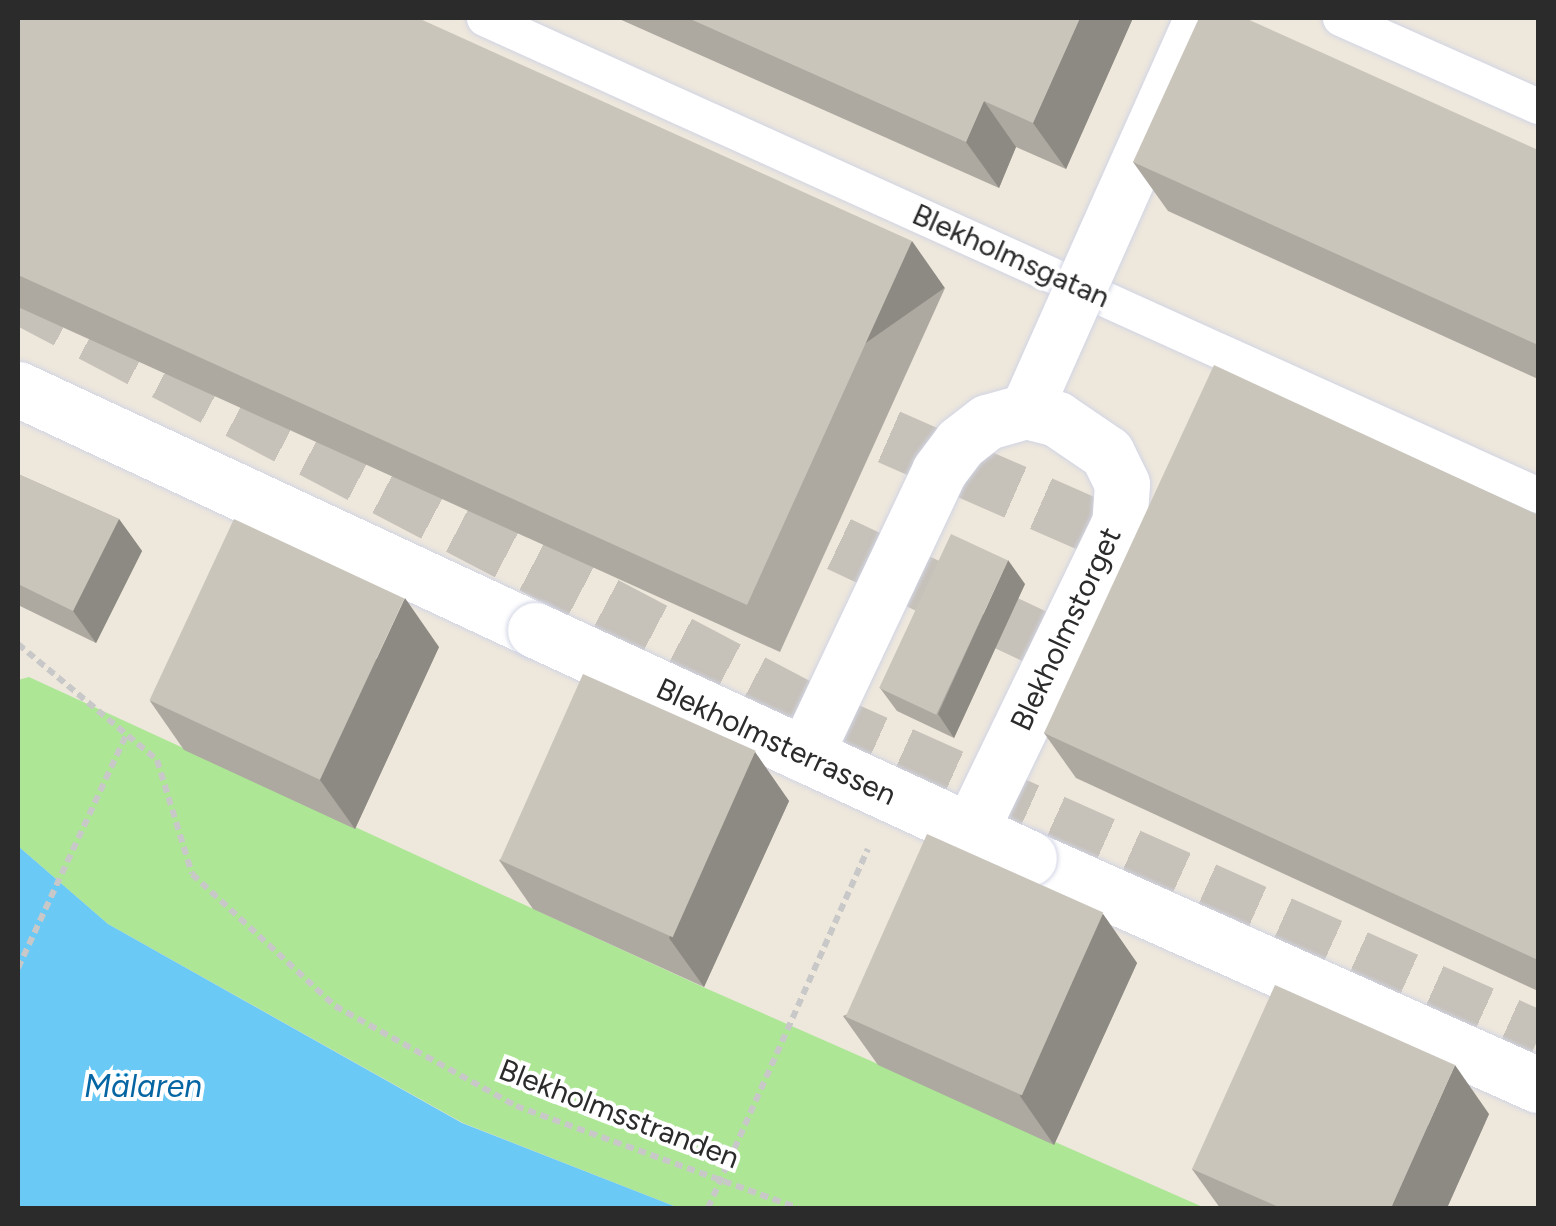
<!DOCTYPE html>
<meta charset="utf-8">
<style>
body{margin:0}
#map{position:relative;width:1556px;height:1226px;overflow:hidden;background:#ede7dc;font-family:Figtree,sans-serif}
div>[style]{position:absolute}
.green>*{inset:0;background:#ade796}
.water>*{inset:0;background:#6ac9f5}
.trunk-tunnel>*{height:55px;margin-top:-27.5px;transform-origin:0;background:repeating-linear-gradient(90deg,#c6c1b9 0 55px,transparent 0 83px)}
.path>*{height:6px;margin-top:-3px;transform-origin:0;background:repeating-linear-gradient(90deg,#c8c8c8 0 8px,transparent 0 13px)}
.roads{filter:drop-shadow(0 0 2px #d1d4e4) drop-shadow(0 0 2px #d1d4e4)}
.service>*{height:35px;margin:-17.5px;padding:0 17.5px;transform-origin:17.5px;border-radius:17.5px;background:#fff}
.minor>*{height:55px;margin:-27.5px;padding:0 27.5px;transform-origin:27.5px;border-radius:27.5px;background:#fff}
.bridges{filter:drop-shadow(0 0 2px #d1d4e4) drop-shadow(0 0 2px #d1d4e4)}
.pedestrian-bridge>*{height:52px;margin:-26px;padding:0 26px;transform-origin:26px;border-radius:26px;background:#fff}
.minor-bridge>*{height:55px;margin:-27.5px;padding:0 27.5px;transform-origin:27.5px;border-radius:27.5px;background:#fff}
.wall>*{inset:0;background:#ada9a1}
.shaded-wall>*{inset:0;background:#8d8a83;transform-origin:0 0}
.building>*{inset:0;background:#c9c5bb;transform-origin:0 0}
span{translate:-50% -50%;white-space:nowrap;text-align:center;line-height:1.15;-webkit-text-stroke:8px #fff;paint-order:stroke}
.street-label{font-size:30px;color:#2b2b2b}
.water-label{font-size:32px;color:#0666a3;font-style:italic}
.frame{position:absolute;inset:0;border:20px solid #2b2b2b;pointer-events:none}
</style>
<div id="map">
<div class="green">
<div style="clip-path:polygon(29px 677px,703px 987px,1205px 1208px,679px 1208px,463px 1123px,108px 924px,18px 846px,18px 680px)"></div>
</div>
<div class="water">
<div style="clip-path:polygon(18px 846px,108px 924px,462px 1123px,679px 1208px,18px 1208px)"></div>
</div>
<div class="trunk-tunnel">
<div style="left:18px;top:295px;width:913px;rotate:27.74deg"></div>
<div style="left:826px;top:720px;width:780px;rotate:24.07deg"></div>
<div style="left:813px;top:403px;width:373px;rotate:23.7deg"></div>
<div style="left:764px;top:508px;width:374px;rotate:25.3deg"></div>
</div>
<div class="path">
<div style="left:18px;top:644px;width:181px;rotate:39.8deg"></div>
<div style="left:157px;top:760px;width:119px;rotate:72.9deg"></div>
<div style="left:192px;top:874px;width:195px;rotate:42.7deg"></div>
<div style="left:335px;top:1006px;width:207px;rotate:28.9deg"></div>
<div style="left:516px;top:1106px;width:300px;rotate:19.9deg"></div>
<div style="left:18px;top:968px;width:257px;rotate:-65.1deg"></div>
<div style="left:708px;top:1208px;width:393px;rotate:-66deg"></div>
</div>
<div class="roads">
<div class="service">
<div style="left:484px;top:18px;width:1157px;rotate:24.35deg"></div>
<div style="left:1340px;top:18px;width:217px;rotate:24deg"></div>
</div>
<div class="minor">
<div style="left:18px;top:389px;width:570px;rotate:24.99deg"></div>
<div style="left:1029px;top:858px;width:557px;rotate:24.04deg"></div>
</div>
</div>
<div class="bridges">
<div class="pedestrian-bridge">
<div style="left:1026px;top:411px;width:430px;rotate:-66deg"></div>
</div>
<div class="minor-bridge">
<div style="left:535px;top:630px;width:544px;rotate:24.78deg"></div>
<div style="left:805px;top:755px;width:314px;rotate:-64.7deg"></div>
<div style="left:939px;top:471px;width:35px;rotate:-53deg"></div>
<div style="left:960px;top:443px;width:34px;rotate:-38deg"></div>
<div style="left:987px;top:422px;width:41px;rotate:-15.8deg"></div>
<div style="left:1026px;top:411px;width:32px;rotate:14deg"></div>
<div style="left:1057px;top:419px;width:60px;rotate:34.2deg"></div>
<div style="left:1107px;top:453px;width:34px;rotate:64deg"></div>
<div style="left:1122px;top:484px;width:39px;rotate:94deg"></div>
<div style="left:1119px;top:523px;width:342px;rotate:115.8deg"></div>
</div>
</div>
<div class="wall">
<div style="clip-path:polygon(18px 18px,945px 288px,780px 652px,18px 307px)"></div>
<div style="clip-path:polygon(617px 18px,1133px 18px,1066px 169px,1016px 147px,999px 188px)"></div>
<div style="clip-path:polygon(1538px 150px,1538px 379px,1168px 211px,1133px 162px)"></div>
<div style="clip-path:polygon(18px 474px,119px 519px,142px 551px,96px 643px,18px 605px)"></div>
<div style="clip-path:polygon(1538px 515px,1538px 991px,1076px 778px,1044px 733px)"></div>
<div style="clip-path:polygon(1025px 584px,954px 738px,897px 711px,880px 688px)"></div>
<div style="clip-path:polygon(439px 647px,355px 829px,184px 750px,150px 701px)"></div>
<div style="clip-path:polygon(755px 752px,789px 801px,704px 987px,533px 909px,499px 860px)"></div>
<div style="clip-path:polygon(1103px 914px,1137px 963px,1054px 1145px,878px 1065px,843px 1016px)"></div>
<div style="clip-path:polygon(1489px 1114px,1447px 1208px,1220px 1208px,1192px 1169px)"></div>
</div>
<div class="shaded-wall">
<div style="clip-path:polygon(1080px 18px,1133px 18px,1066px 169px,1033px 123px)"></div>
<div style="clip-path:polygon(984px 101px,1016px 147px,999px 188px,966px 142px)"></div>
<div style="left:912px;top:241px;width:57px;height:400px;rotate:55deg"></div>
<div style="clip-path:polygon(119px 519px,142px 551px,96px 643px,73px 611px)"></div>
<div style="clip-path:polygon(1008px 560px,1025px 584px,954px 738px,938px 714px)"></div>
<div style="clip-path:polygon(405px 598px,439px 647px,355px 829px,320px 780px)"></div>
<div style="clip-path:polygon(755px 752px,789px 801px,704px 987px,669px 938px)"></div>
<div style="clip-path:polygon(1103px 914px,1137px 963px,1054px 1145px,1020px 1096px)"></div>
<div style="clip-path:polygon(1455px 1065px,1489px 1114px,1447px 1208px,1391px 1208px)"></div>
</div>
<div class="building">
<div style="clip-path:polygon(18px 18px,418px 18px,912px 241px,747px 605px,18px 275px)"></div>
<div style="clip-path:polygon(688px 18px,1080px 18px,1033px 123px,984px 101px,966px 142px)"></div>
<div style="clip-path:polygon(1199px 18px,1245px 18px,1538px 150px,1538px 345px,1133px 162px)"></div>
<div style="clip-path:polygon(1214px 365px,1538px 515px,1538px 960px,1044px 733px)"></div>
<div style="clip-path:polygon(18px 474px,119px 519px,73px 611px,18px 584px)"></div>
<div style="left:234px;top:519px;width:188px;height:200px;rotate:25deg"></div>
<div style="left:951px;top:534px;width:63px;height:170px;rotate:25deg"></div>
<div style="left:583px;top:674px;width:189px;height:204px;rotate:24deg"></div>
<div style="left:927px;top:834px;width:193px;height:200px;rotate:24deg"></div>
<div style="clip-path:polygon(1275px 985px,1455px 1065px,1391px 1208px,1281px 1208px,1192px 1169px)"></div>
</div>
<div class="street-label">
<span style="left:1011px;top:256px;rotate:24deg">Blekholmsgatan</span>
<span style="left:1066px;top:629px;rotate:-65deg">Blekholmstorget</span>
<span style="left:776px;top:742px;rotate:25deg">Blekholmsterrassen</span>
<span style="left:619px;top:1114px;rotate:21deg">Blekholmsstranden</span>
</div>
<div class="water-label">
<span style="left:143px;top:1086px">Mälaren</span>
</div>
<div class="frame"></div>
</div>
